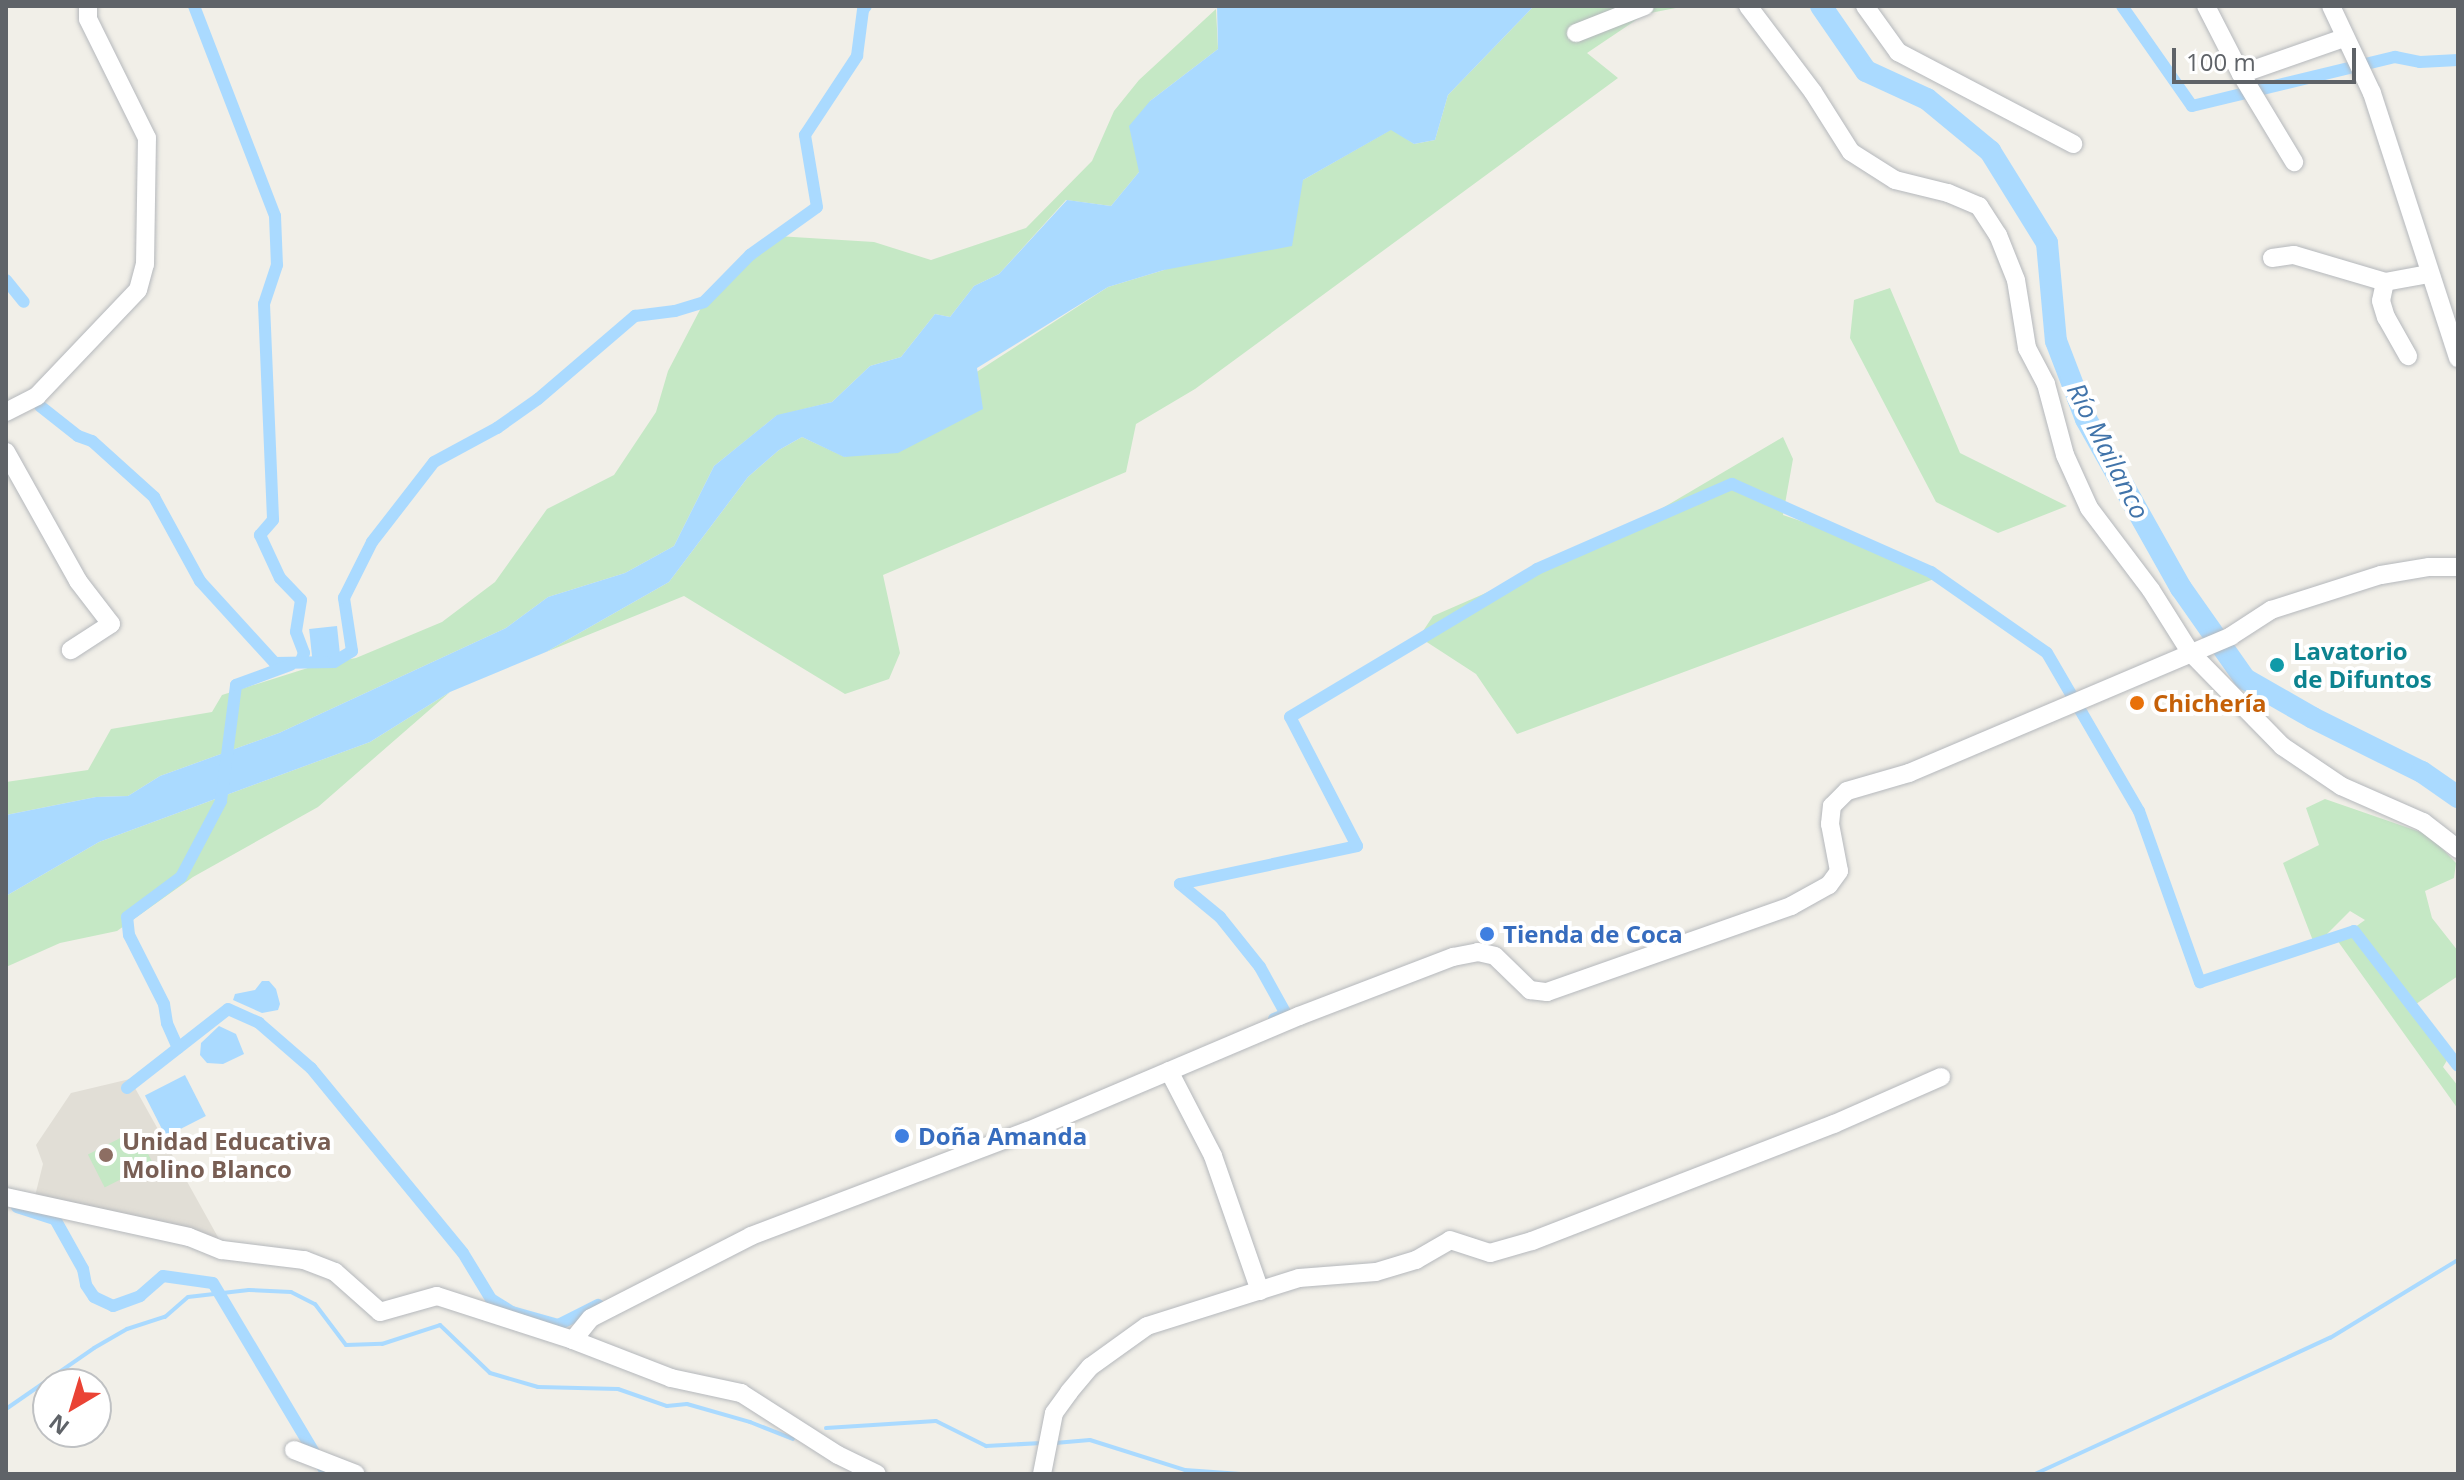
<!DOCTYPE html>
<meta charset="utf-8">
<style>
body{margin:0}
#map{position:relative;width:2464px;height:1480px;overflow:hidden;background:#f1efe8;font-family:"Open Sans",sans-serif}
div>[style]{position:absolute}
.education>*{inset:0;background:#e1ded6}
.green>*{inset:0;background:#c5e8c5;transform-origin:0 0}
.water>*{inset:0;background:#aadaff;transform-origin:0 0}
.stream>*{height:4px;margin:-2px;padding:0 2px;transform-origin:2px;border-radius:2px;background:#aadaff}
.canal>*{height:12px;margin:-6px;padding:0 6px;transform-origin:6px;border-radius:6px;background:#aadaff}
.river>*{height:22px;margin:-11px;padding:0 11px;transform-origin:11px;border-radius:11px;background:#aadaff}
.roads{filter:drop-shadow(0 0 2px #b5b8bc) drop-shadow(0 0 2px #b5b8bc)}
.minor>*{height:18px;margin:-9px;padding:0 9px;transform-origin:9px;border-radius:9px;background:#fff}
.dots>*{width:22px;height:22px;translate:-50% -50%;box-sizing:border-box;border:4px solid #fff;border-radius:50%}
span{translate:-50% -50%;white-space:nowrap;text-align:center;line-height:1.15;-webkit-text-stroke:8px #fff;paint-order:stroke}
.culture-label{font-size:24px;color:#0d838f;font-weight:700}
.left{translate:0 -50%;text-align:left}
.food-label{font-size:24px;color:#c56008;font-weight:700}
.shop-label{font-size:24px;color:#366cbe;font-weight:700}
.education-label{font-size:24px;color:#785e54;font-weight:700}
.water-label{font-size:26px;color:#4174aa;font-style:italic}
.frame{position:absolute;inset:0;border:8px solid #5f6368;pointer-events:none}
.north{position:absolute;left:32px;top:1368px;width:80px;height:80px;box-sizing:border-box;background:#fff;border:2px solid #bfc1c3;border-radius:50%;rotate:218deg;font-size:22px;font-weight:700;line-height:32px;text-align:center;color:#5f6368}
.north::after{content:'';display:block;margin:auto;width:28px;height:36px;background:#ea4335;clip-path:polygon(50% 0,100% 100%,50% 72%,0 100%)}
.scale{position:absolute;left:2172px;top:48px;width:184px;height:36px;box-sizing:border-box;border:4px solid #5f6368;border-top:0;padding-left:10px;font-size:24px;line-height:28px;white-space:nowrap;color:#5f6368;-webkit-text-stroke:6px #fff;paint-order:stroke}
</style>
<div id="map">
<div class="education">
<div style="clip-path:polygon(130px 1079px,219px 1239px,35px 1196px,43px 1164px,36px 1145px,71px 1093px)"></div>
</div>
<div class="green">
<div style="clip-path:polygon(1534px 6px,1686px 6px,1645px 14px,1587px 53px,1618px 78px,1195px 389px,1136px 424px,1126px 472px,883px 575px,900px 653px,889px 679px,845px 694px,684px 596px,546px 652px,669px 582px,748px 477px,779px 450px,802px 437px,845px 457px,1108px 287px,1164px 270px,1303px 180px,1392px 129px,1414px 144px,1435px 140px,1448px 95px)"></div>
<div style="clip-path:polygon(1216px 9px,1218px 49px,1150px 101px,1139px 172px,1111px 206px,1066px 200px,999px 274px,974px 286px,950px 317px,935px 314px,901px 357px,870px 366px,832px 402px,776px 416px,714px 466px,674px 546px,625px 573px,548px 597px,506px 628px,279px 733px,160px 776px,128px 796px,96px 797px,6px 815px,6px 782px,88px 770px,111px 729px,212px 712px,222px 695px,314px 666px,356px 658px,442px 622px,495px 582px,547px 509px,614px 475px,656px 412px,668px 371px,704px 302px,750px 255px,777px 236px,874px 242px,931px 260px,1026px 228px,1092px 161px,1114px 111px,1139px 80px)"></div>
<div style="clip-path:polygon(1890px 288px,1960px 453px,2067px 506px,1998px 533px,1936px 502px,1850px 338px,1854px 300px)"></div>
<div style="clip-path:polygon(1783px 437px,1793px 459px,1783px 515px,1839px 534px,1934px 579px,1517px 734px,1476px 674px,1419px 637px,1433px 616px,1610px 539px)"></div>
<div style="clip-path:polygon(450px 692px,318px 807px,193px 877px,117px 931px,60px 943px,6px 967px,6px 896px,99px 842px,370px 742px)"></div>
<div style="clip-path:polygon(2325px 799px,2429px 835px,2456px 863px,2454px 878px,2425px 891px,2432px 918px,2458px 951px,2458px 976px,2413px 1006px,2449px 1057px,2443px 1067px,2458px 1086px,2458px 1109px,2337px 940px,2365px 920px,2350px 911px,2315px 946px,2283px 863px,2319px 845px,2306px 808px)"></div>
<div style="left:136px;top:1130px;width:37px;height:54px;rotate:63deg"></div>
</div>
<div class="water">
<div style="clip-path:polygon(1217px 6px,1534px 6px,1448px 95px,1435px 140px,1414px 144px,1391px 130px,1303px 180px,1292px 246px,1164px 270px,1108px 287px,977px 368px,983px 409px,898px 453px,844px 457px,802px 437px,779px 450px,748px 477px,669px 582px,546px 652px,450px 692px,370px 742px,99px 842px,6px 896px,6px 815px,96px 797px,128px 796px,160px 776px,279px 733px,506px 628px,548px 597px,625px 573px,674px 546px,714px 466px,777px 415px,832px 402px,870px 366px,901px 357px,935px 314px,950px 317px,974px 286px,999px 274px,1067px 200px,1111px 206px,1139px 172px,1129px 126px,1150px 101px,1218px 49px)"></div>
<div style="left:337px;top:626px;width:31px;height:28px;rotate:84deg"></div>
<div style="clip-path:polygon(262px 981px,269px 981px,276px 989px,280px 1004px,278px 1010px,262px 1013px,233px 1000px,235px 994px,255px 990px)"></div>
<div style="clip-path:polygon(219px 1026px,236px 1034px,244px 1054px,223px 1064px,207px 1063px,200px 1055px,201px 1043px)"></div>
<div style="left:185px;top:1075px;width:46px;height:45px;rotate:63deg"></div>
</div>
<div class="stream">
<div style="left:6px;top:1409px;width:107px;rotate:-34.7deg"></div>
<div style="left:94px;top:1348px;width:38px;rotate:-30deg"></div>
<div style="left:127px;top:1329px;width:40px;rotate:-18deg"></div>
<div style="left:165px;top:1317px;width:30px;rotate:-41deg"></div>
<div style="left:188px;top:1297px;width:61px;rotate:-6.5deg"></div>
<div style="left:249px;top:1290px;width:42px;rotate:2.7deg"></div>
<div style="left:291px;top:1292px;width:27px;rotate:27deg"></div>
<div style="left:315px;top:1304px;width:51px;rotate:52.9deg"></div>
<div style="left:346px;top:1345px;width:36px;rotate:-2deg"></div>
<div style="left:382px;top:1344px;width:61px;rotate:-18.1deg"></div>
<div style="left:440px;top:1325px;width:69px;rotate:43.8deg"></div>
<div style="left:490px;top:1373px;width:50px;rotate:16.3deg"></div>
<div style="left:538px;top:1387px;width:80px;rotate:1.4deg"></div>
<div style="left:618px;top:1389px;width:52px;rotate:19.1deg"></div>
<div style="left:667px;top:1406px;width:20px;rotate:-6deg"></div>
<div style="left:687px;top:1404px;width:66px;rotate:15.9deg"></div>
<div style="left:750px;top:1422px;width:46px;rotate:21.6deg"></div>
<div style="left:826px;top:1428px;width:110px;rotate:-3.6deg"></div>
<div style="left:936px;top:1421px;width:56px;rotate:26.6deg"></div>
<div style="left:986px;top:1446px;width:56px;rotate:-3.1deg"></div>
<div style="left:1055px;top:1443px;width:35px;rotate:-5deg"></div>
<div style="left:1090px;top:1440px;width:100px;rotate:17.5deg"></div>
<div style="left:1185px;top:1470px;width:56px;rotate:4.1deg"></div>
<div style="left:2035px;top:1474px;width:325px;rotate:-24.8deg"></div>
<div style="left:2330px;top:1338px;width:150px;rotate:-31.4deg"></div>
</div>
<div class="canal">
<div style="left:194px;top:6px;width:225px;rotate:68.9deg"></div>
<div style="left:275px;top:216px;width:49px;rotate:87.7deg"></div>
<div style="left:277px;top:265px;width:41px;rotate:108.4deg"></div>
<div style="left:264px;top:304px;width:216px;rotate:87.6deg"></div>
<div style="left:273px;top:520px;width:20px;rotate:131deg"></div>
<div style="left:260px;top:535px;width:47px;rotate:65.1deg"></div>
<div style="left:280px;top:578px;width:30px;rotate:46deg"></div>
<div style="left:301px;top:600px;width:32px;rotate:99deg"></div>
<div style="left:296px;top:632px;width:22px;rotate:69deg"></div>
<div style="left:304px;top:653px;width:9px;rotate:111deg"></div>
<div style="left:2122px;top:6px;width:122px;rotate:55deg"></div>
<div style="left:2192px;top:106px;width:209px;rotate:-13.6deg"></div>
<div style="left:2395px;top:57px;width:25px;rotate:11deg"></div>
<div style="left:2420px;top:62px;width:38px;rotate:-3deg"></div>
<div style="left:6px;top:280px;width:28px;rotate:51deg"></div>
<div style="left:40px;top:406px;width:48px;rotate:38.3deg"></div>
<div style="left:78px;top:436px;width:15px;rotate:20deg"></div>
<div style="left:92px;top:441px;width:84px;rotate:42.1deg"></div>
<div style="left:154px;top:497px;width:96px;rotate:61.3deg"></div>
<div style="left:200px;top:581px;width:111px;rotate:47.6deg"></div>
<div style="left:275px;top:663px;width:59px;rotate:-1deg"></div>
<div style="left:334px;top:662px;width:21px;rotate:-31deg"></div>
<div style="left:352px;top:651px;width:54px;rotate:-98.6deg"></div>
<div style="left:344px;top:598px;width:63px;rotate:-63.4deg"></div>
<div style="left:372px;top:542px;width:101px;rotate:-52.2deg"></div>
<div style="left:434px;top:462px;width:72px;rotate:-28.4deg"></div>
<div style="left:497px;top:428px;width:50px;rotate:-35.3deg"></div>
<div style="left:538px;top:399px;width:128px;rotate:-40.6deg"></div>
<div style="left:635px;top:316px;width:40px;rotate:-7.1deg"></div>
<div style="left:675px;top:311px;width:30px;rotate:-17deg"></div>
<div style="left:704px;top:302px;width:66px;rotate:-45.6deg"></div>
<div style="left:750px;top:255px;width:82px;rotate:-35.6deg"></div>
<div style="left:817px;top:207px;width:73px;rotate:-99.5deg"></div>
<div style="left:805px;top:135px;width:95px;rotate:-56.6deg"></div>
<div style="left:857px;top:56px;width:46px;rotate:-82.6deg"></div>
<div style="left:863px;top:10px;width:5px;rotate:-53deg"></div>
<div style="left:1274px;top:1019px;width:13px;rotate:-23deg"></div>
<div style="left:1286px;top:1014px;width:54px;rotate:-119deg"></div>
<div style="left:1260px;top:967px;width:64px;rotate:-128.7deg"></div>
<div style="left:1220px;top:917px;width:52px;rotate:-140.5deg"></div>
<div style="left:1180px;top:884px;width:181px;rotate:-12.1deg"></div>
<div style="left:1357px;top:846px;width:145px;rotate:-117.4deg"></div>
<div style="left:1290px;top:717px;width:288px;rotate:-30.9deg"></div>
<div style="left:1537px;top:569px;width:213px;rotate:-23.6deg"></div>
<div style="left:1732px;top:484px;width:218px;rotate:23.9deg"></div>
<div style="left:1931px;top:572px;width:141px;rotate:34.9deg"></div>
<div style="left:2047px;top:653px;width:183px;rotate:59.8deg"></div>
<div style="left:2139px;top:811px;width:182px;rotate:70.4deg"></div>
<div style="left:2200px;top:982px;width:162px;rotate:-18.3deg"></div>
<div style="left:2354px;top:931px;width:170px;rotate:52.4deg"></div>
<div style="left:178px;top:1048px;width:27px;rotate:-114deg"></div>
<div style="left:167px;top:1023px;width:19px;rotate:-99deg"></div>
<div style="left:164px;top:1004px;width:77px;rotate:-116.9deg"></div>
<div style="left:129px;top:935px;width:18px;rotate:-96deg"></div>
<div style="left:127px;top:917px;width:67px;rotate:-36.5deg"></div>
<div style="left:181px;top:877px;width:86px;rotate:-62.2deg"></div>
<div style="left:221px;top:801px;width:117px;rotate:-82.6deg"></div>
<div style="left:236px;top:685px;width:58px;rotate:-20.3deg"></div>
<div style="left:127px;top:1088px;width:128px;rotate:-38deg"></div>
<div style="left:228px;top:1009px;width:34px;rotate:24deg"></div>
<div style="left:259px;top:1023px;width:69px;rotate:40.9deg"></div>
<div style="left:311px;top:1068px;width:239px;rotate:50.6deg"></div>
<div style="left:463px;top:1253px;width:54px;rotate:58.7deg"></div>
<div style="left:491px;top:1299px;width:25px;rotate:32deg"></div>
<div style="left:512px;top:1312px;width:48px;rotate:15.8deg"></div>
<div style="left:558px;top:1325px;width:45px;rotate:-26.6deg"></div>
<div style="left:17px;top:1207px;width:40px;rotate:18deg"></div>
<div style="left:55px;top:1219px;width:57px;rotate:60.8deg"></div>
<div style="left:83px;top:1269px;width:16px;rotate:79deg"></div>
<div style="left:86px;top:1285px;width:14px;rotate:56deg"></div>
<div style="left:94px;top:1297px;width:21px;rotate:25deg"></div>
<div style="left:113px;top:1306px;width:29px;rotate:-20deg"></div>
<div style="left:140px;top:1296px;width:30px;rotate:-41deg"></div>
<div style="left:163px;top:1276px;width:50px;rotate:8deg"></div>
<div style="left:213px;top:1283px;width:222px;rotate:59.2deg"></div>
</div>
<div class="river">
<div style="left:1821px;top:6px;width:79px;rotate:55.3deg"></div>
<div style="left:1866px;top:71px;width:67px;rotate:24.7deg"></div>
<div style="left:1927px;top:99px;width:82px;rotate:39.5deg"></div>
<div style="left:1990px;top:151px;width:108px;rotate:58.2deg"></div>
<div style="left:2047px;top:243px;width:98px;rotate:84.8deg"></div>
<div style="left:2056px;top:341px;width:84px;rotate:69deg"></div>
<div style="left:2086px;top:419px;width:194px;rotate:60.7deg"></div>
<div style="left:2181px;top:588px;width:111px;rotate:54.9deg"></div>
<div style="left:2245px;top:679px;width:78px;rotate:29.8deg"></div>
<div style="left:2313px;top:718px;width:122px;rotate:26.4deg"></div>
<div style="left:2422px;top:772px;width:44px;rotate:34.8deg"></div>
</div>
<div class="roads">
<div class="minor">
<div style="left:1748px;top:6px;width:108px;rotate:52.9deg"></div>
<div style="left:1813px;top:92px;width:71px;rotate:57.7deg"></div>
<div style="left:1851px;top:152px;width:52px;rotate:32.5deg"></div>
<div style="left:1895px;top:180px;width:55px;rotate:13.8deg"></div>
<div style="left:1948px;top:193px;width:34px;rotate:23deg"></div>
<div style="left:1979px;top:206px;width:35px;rotate:57deg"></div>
<div style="left:1998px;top:235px;width:48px;rotate:68.2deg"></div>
<div style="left:2016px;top:280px;width:69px;rotate:80.8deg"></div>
<div style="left:2027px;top:348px;width:41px;rotate:62.2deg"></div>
<div style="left:2046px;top:384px;width:73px;rotate:75deg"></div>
<div style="left:2065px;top:455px;width:58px;rotate:65.6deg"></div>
<div style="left:2089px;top:508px;width:103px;rotate:52.9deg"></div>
<div style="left:2151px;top:590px;width:73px;rotate:57.8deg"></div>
<div style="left:2190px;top:652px;width:132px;rotate:45.6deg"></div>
<div style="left:2282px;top:746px;width:71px;rotate:34.1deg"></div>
<div style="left:2341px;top:786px;width:90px;rotate:23.7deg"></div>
<div style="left:2423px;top:822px;width:44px;rotate:37.6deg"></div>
<div style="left:1865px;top:6px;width:57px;rotate:54.3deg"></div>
<div style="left:1898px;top:52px;width:198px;rotate:27.7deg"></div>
<div style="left:2206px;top:6px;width:76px;rotate:62.8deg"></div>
<div style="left:2241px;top:74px;width:103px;rotate:58.9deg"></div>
<div style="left:2331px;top:6px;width:96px;rotate:64.8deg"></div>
<div style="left:2372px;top:93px;width:279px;rotate:72deg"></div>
<div style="left:1576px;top:33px;width:74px;rotate:-21.4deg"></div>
<div style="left:2241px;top:74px;width:109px;rotate:-19.3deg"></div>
<div style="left:2272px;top:258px;width:22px;rotate:-8deg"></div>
<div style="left:2294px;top:255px;width:95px;rotate:16.5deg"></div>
<div style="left:2385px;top:282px;width:45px;rotate:-10.3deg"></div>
<div style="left:2385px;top:282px;width:19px;rotate:102deg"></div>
<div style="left:2381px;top:301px;width:17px;rotate:73deg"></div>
<div style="left:2386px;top:317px;width:45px;rotate:60.6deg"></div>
<div style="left:6px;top:412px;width:35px;rotate:-27deg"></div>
<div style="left:37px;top:396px;width:146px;rotate:-46.4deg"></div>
<div style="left:138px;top:290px;width:27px;rotate:-75deg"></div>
<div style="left:145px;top:264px;width:126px;rotate:-89.1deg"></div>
<div style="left:147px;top:138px;width:133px;rotate:-116.4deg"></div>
<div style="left:88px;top:19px;width:13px;rotate:-90deg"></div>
<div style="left:6px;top:452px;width:148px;rotate:60.8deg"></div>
<div style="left:78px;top:581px;width:54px;rotate:52.5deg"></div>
<div style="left:111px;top:624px;width:48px;rotate:147deg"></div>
<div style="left:1169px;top:1071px;width:96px;rotate:62.6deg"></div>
<div style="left:1213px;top:1156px;width:143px;rotate:70.8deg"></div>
<div style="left:6px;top:1197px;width:187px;rotate:12.3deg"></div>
<div style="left:189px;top:1237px;width:35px;rotate:22deg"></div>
<div style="left:222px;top:1250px;width:83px;rotate:7deg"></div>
<div style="left:304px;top:1260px;width:33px;rotate:21deg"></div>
<div style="left:335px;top:1272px;width:60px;rotate:41.6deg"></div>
<div style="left:380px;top:1312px;width:59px;rotate:-15.7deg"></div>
<div style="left:437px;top:1296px;width:143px;rotate:17.9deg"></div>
<div style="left:573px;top:1340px;width:105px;rotate:21.2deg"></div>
<div style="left:671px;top:1378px;width:72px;rotate:12.1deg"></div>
<div style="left:741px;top:1393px;width:115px;rotate:32.6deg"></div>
<div style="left:838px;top:1455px;width:43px;rotate:26deg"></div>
<div style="left:573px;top:1340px;width:28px;rotate:-51deg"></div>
<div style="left:591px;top:1318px;width:180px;rotate:-27.1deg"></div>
<div style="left:751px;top:1236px;width:296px;rotate:-20.8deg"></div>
<div style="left:1028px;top:1131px;width:294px;rotate:-23deg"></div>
<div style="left:1299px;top:1016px;width:165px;rotate:-21deg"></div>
<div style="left:1453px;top:957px;width:25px;rotate:-11deg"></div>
<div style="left:1478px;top:952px;width:17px;rotate:13deg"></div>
<div style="left:1495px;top:956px;width:49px;rotate:44.2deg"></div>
<div style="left:1530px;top:990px;width:17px;rotate:7deg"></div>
<div style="left:1547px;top:992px;width:259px;rotate:-19.4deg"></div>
<div style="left:1791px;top:906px;width:43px;rotate:-28.9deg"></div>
<div style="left:1829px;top:885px;width:17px;rotate:-54deg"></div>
<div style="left:1839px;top:871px;width:48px;rotate:-100.8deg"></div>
<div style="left:1830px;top:824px;width:18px;rotate:-84deg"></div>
<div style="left:1832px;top:806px;width:21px;rotate:-45deg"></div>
<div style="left:1847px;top:791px;width:65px;rotate:-16.2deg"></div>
<div style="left:1909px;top:773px;width:350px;rotate:-23deg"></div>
<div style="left:2231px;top:636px;width:48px;rotate:-33deg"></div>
<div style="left:2271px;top:610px;width:115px;rotate:-17.7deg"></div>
<div style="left:2381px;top:575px;width:49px;rotate:-9.5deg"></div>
<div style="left:2429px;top:567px;width:29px"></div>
<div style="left:294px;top:1450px;width:66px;rotate:21.2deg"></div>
<div style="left:1042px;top:1474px;width:62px;rotate:-78.9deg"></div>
<div style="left:1054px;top:1413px;width:26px;rotate:-54deg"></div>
<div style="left:1069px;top:1392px;width:33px;rotate:-50deg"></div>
<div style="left:1090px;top:1367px;width:70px;rotate:-35.7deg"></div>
<div style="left:1147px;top:1326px;width:159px;rotate:-17.5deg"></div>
<div style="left:1299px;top:1278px;width:77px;rotate:-4.5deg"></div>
<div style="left:1376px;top:1272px;width:42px;rotate:-16.7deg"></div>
<div style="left:1416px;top:1260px;width:39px;rotate:-30deg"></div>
<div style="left:1450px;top:1240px;width:42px;rotate:18deg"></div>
<div style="left:1490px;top:1253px;width:44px;rotate:-15.9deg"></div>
<div style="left:1532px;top:1241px;width:324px;rotate:-21.2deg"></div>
<div style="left:1834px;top:1124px;width:117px;rotate:-23.7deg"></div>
</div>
</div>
<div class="dots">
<div style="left:2277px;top:665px;background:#0f9aa8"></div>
<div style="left:2137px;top:703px;background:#e8710a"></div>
<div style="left:1487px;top:934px;background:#3f7fe0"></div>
<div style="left:902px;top:1136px;background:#3f7fe0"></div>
<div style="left:106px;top:1155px;background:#8d6e63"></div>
</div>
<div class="culture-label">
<span class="left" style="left:2293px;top:665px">Lavatorio<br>de Difuntos</span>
</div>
<div class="food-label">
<span class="left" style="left:2153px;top:703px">Chichería</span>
</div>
<div class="shop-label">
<span class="left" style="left:1503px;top:934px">Tienda de Coca</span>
<span class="left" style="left:918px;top:1136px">Doña Amanda</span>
</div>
<div class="education-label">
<span class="left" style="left:122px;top:1155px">Unidad Educativa<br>Molino Blanco</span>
</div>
<div class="water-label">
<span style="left:2108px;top:451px;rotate:63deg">Río Mailanco</span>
</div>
<div class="frame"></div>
<div class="north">N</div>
<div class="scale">100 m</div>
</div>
